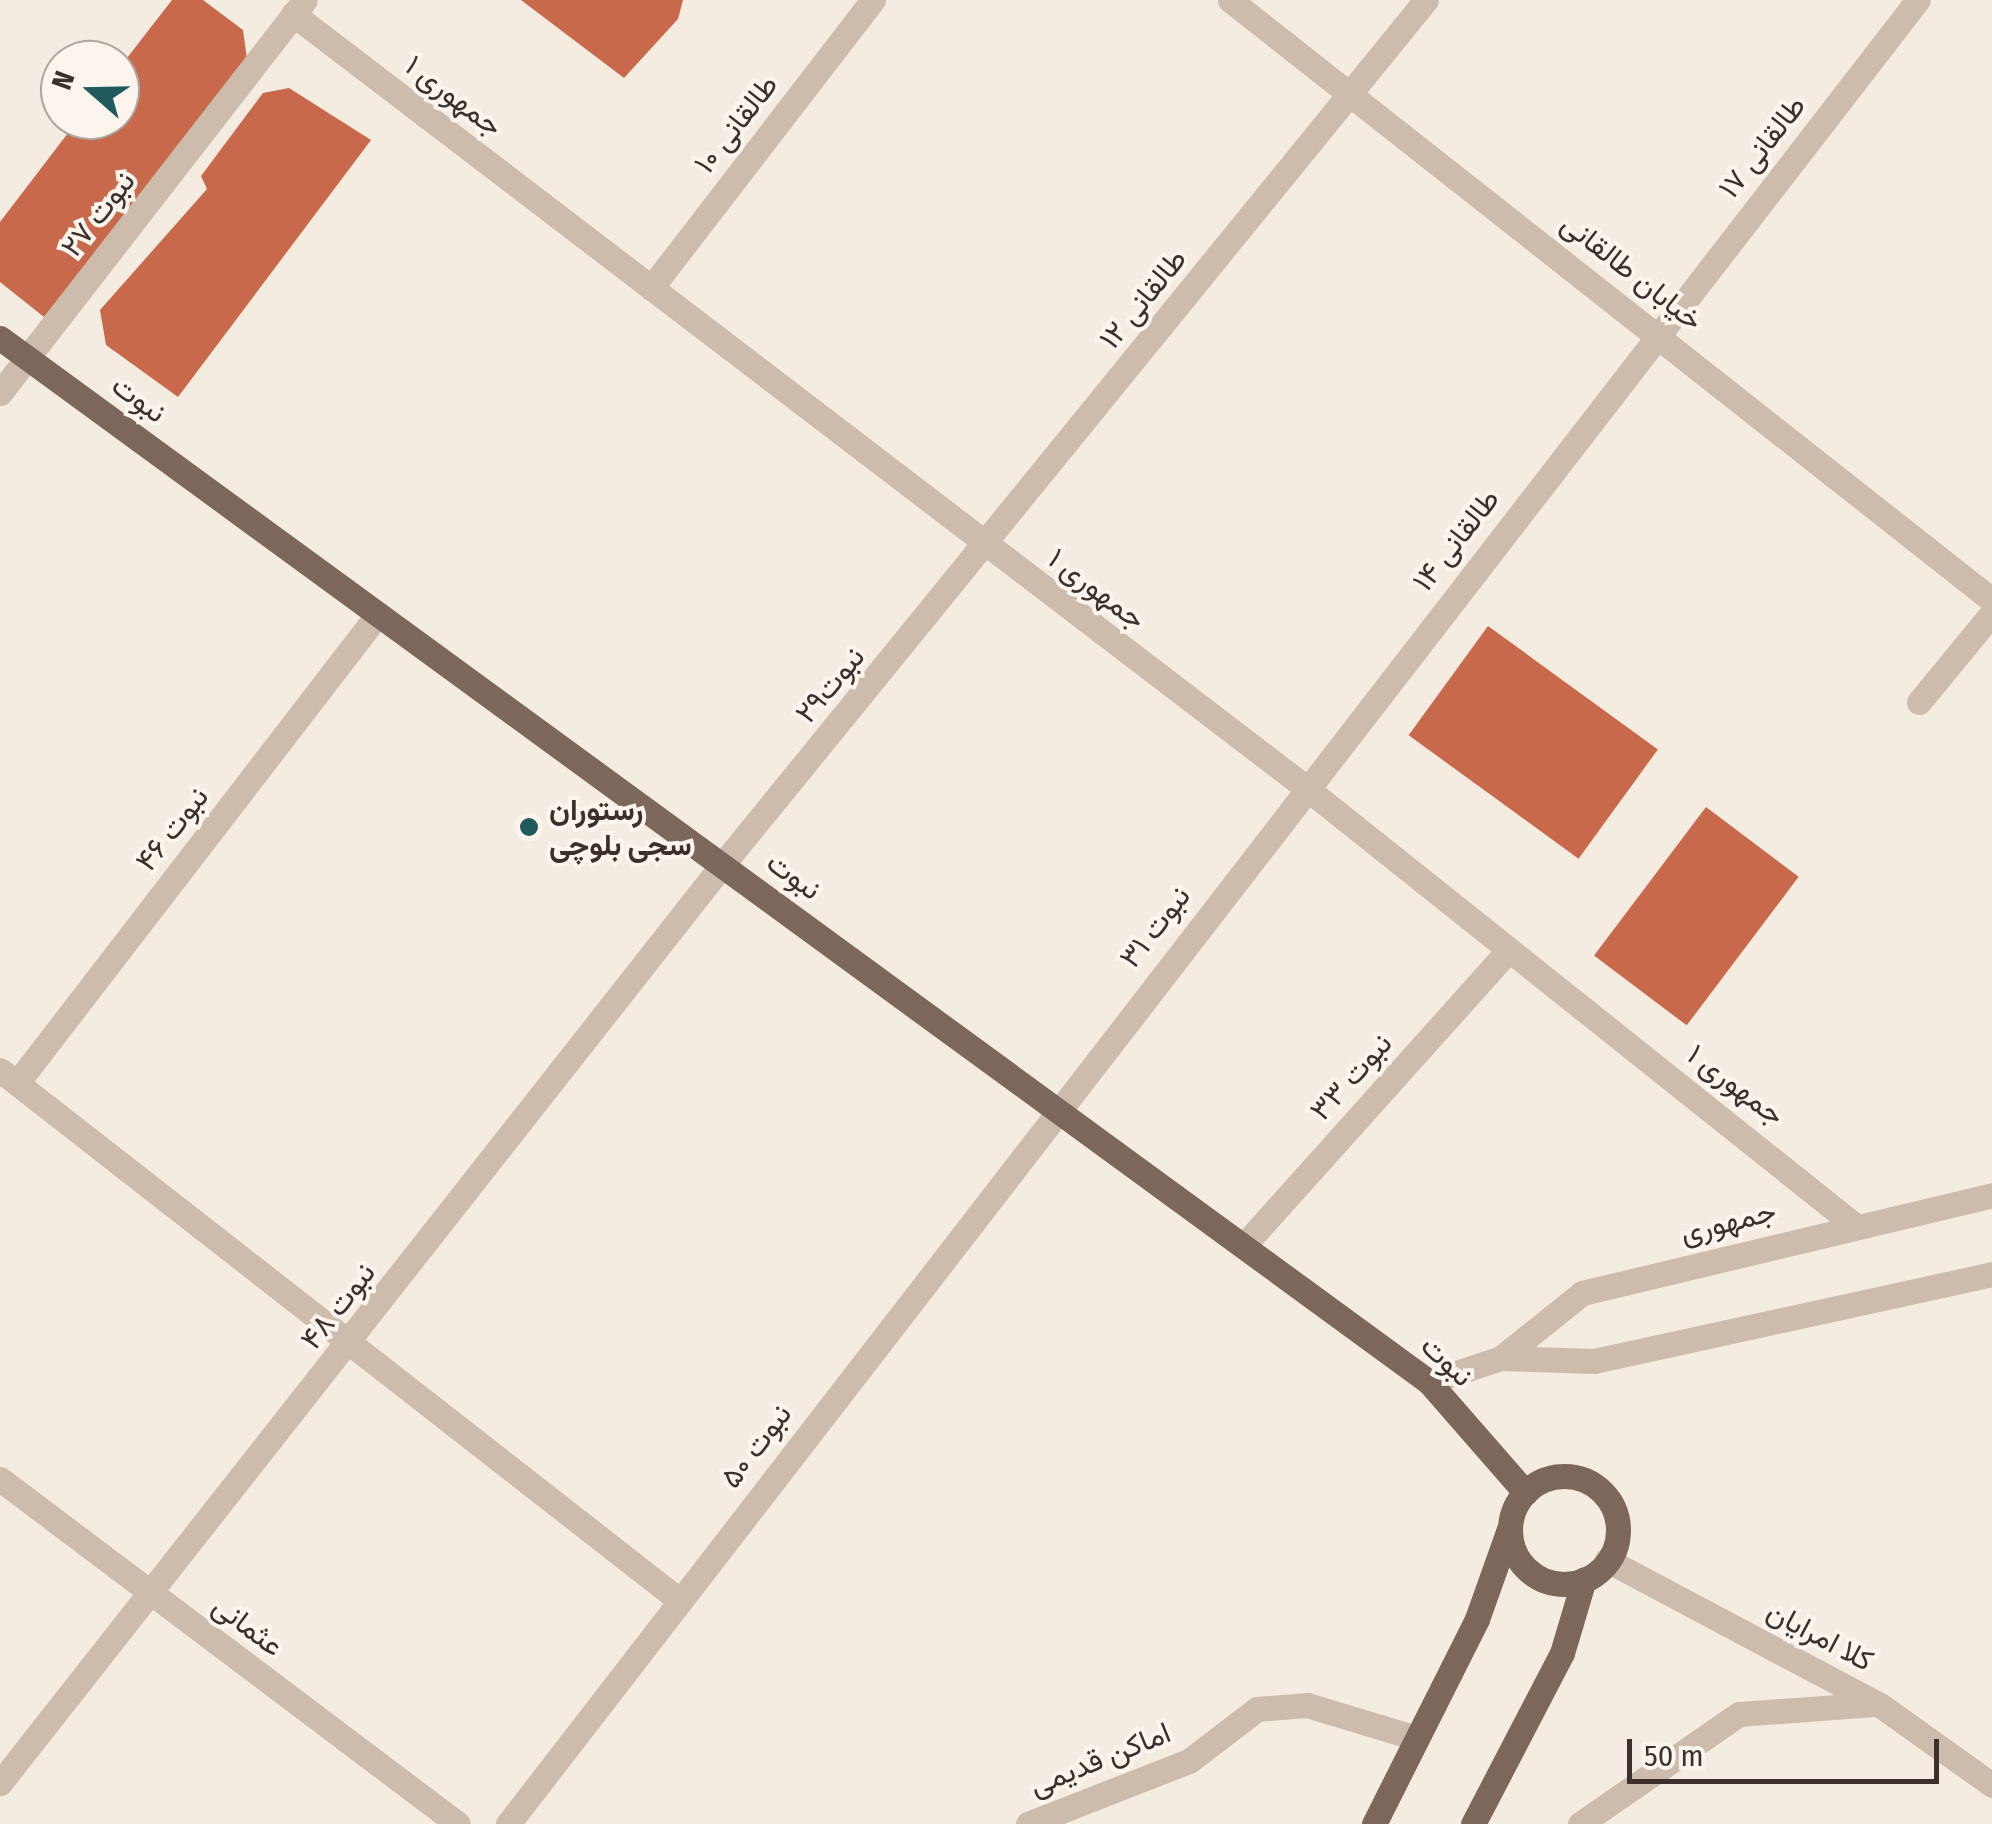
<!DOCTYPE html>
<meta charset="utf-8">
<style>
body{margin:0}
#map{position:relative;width:1992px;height:1824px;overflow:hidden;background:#f4ebe1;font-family:"Fira Sans Condensed",Vazirmatn,sans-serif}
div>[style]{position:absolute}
.building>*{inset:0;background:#c8694b;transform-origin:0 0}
.minor>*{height:25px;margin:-12.5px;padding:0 12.5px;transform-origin:12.5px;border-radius:12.5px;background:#cdbbac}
.major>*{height:25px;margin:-12.5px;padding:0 12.5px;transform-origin:12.5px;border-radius:12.5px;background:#7d675c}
.major>.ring{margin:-12.5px;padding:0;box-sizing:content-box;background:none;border:25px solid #7d675c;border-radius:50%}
.dots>*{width:28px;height:28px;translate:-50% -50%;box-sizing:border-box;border:5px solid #fbf5ee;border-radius:50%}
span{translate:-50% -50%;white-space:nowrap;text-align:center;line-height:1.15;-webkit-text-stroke:8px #fbf5ee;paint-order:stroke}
.street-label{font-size:30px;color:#3b302b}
.poi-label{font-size:30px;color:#3b302b;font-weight:700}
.left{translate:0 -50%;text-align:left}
.north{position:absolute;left:40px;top:40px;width:100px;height:100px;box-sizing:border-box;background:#fbf5ee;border:2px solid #aea6a0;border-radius:50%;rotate:290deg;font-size:28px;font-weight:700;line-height:40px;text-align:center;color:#3b302b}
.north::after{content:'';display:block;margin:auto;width:35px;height:45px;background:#1f5a5e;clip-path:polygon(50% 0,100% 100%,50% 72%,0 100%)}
.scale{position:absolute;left:1627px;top:1739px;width:312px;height:45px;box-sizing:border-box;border:5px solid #3b302b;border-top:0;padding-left:12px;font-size:30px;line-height:35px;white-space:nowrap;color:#3b302b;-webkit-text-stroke:8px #fbf5ee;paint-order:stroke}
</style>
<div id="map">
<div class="building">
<div style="clip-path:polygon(172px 0,203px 0,243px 30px,247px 59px,44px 317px,0 282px,0 222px,78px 120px,120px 120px,120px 67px)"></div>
<div style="clip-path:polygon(521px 0,683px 0,678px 19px,624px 78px)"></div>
<div style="clip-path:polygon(289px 88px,371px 140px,178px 397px,106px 345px,100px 310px,207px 189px,201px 176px,263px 93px)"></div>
<div style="left:1488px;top:626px;width:210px;height:135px;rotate:36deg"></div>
<div style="left:1706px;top:807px;width:116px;height:186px;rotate:37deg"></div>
</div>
<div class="minor">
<div style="left:1230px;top:0;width:970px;rotate:38.22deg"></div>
<div style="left:293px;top:14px;width:1273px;rotate:37.37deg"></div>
<div style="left:1305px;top:787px;width:701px;rotate:38.57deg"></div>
<div style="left:651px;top:288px;width:364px;rotate:-52.4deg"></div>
<div style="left:0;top:393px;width:497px;rotate:-52.2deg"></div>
<div style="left:1919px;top:702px;width:115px;rotate:-50.6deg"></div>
<div style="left:0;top:1070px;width:861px;rotate:37.97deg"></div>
<div style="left:17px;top:1083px;width:592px;rotate:-52.41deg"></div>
<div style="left:1245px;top:1244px;width:389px;rotate:-48.1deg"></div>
<div style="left:1501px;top:1358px;width:93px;rotate:1.8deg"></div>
<div style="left:1594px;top:1361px;width:407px;rotate:-12.3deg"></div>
<div style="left:1429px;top:1382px;width:76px;rotate:-18.4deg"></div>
<div style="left:1501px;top:1358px;width:104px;rotate:-38.7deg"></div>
<div style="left:1582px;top:1293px;width:422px;rotate:-13.4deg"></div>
<div style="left:0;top:1479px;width:573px;rotate:36.99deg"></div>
<div style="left:1607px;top:1560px;width:309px;rotate:28deg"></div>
<div style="left:1880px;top:1705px;width:138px;rotate:35.5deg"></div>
<div style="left:0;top:1783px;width:1169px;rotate:-51.81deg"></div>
<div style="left:723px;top:864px;width:1114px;rotate:-50.87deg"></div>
<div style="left:508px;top:1824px;width:2305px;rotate:-52.3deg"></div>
<div style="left:1028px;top:1824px;width:173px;rotate:-21.4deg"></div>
<div style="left:1189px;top:1761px;width:86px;rotate:-37.4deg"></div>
<div style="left:1257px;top:1709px;width:50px;rotate:-4.6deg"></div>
<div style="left:1307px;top:1705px;width:114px;rotate:16.8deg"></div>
<div style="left:1580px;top:1824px;width:193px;rotate:-34.7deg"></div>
<div style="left:1739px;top:1714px;width:135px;rotate:-4.2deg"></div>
</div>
<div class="major">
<div style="left:0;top:338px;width:1770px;rotate:36.15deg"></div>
<div style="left:1429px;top:1382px;width:147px;rotate:48.9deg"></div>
<div class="ring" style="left:1510px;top:1476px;width:83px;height:83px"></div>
<div style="left:1374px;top:1824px;width:229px;rotate:-63.3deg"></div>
<div style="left:1477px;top:1619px;width:96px;rotate:-70.4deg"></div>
<div style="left:1473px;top:1824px;width:193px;rotate:-62.5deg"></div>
<div style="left:1562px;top:1653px;width:77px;rotate:-73.4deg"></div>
</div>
<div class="dots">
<div style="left:529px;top:827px;background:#1f5a5e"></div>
</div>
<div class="street-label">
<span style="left:454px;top:96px;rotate:37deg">جمهوری ۱</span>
<span style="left:736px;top:124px;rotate:-52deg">طالقانی ۱۰</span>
<span style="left:1762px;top:147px;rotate:-52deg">طالقانی ۱۷</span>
<span style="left:98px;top:214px;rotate:-52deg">نبوت ۲۷</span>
<span style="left:1632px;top:272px;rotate:38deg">خیابان طالقانی</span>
<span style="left:1143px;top:299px;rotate:-51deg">طالقانی ۱۲</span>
<span style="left:139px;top:399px;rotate:36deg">نبوت</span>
<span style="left:1456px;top:540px;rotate:-52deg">طالقانی ۱۴</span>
<span style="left:1097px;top:589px;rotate:37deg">جمهوری ۱</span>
<span style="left:830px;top:685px;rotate:-50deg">نبوت۲۹</span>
<span style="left:172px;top:829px;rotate:-52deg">نبوت ۴۶</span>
<span style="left:794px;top:876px;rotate:36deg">نبوت</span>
<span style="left:1155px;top:927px;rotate:-52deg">نبوت ۳۱</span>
<span style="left:1351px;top:1077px;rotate:-48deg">نبوت ۳۳</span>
<span style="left:1736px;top:1085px;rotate:37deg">جمهوری ۱</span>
<span style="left:1728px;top:1222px;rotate:-14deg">جمهوری</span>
<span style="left:338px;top:1306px;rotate:-52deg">نبوت ۴۸</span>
<span style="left:1447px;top:1361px;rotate:43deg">نبوت</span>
<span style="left:756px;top:1446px;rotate:-53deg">نبوت ۵۰</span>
<span style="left:248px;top:1626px;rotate:37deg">عثمانی</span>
<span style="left:1820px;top:1636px;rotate:28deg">کلا امرایان</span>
<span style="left:1100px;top:1759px;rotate:-22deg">اماکن قدیمی</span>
</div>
<div class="poi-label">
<span class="left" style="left:549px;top:827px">رستوران<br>سجی بلوچی</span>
</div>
<div class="north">N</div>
<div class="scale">50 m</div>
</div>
